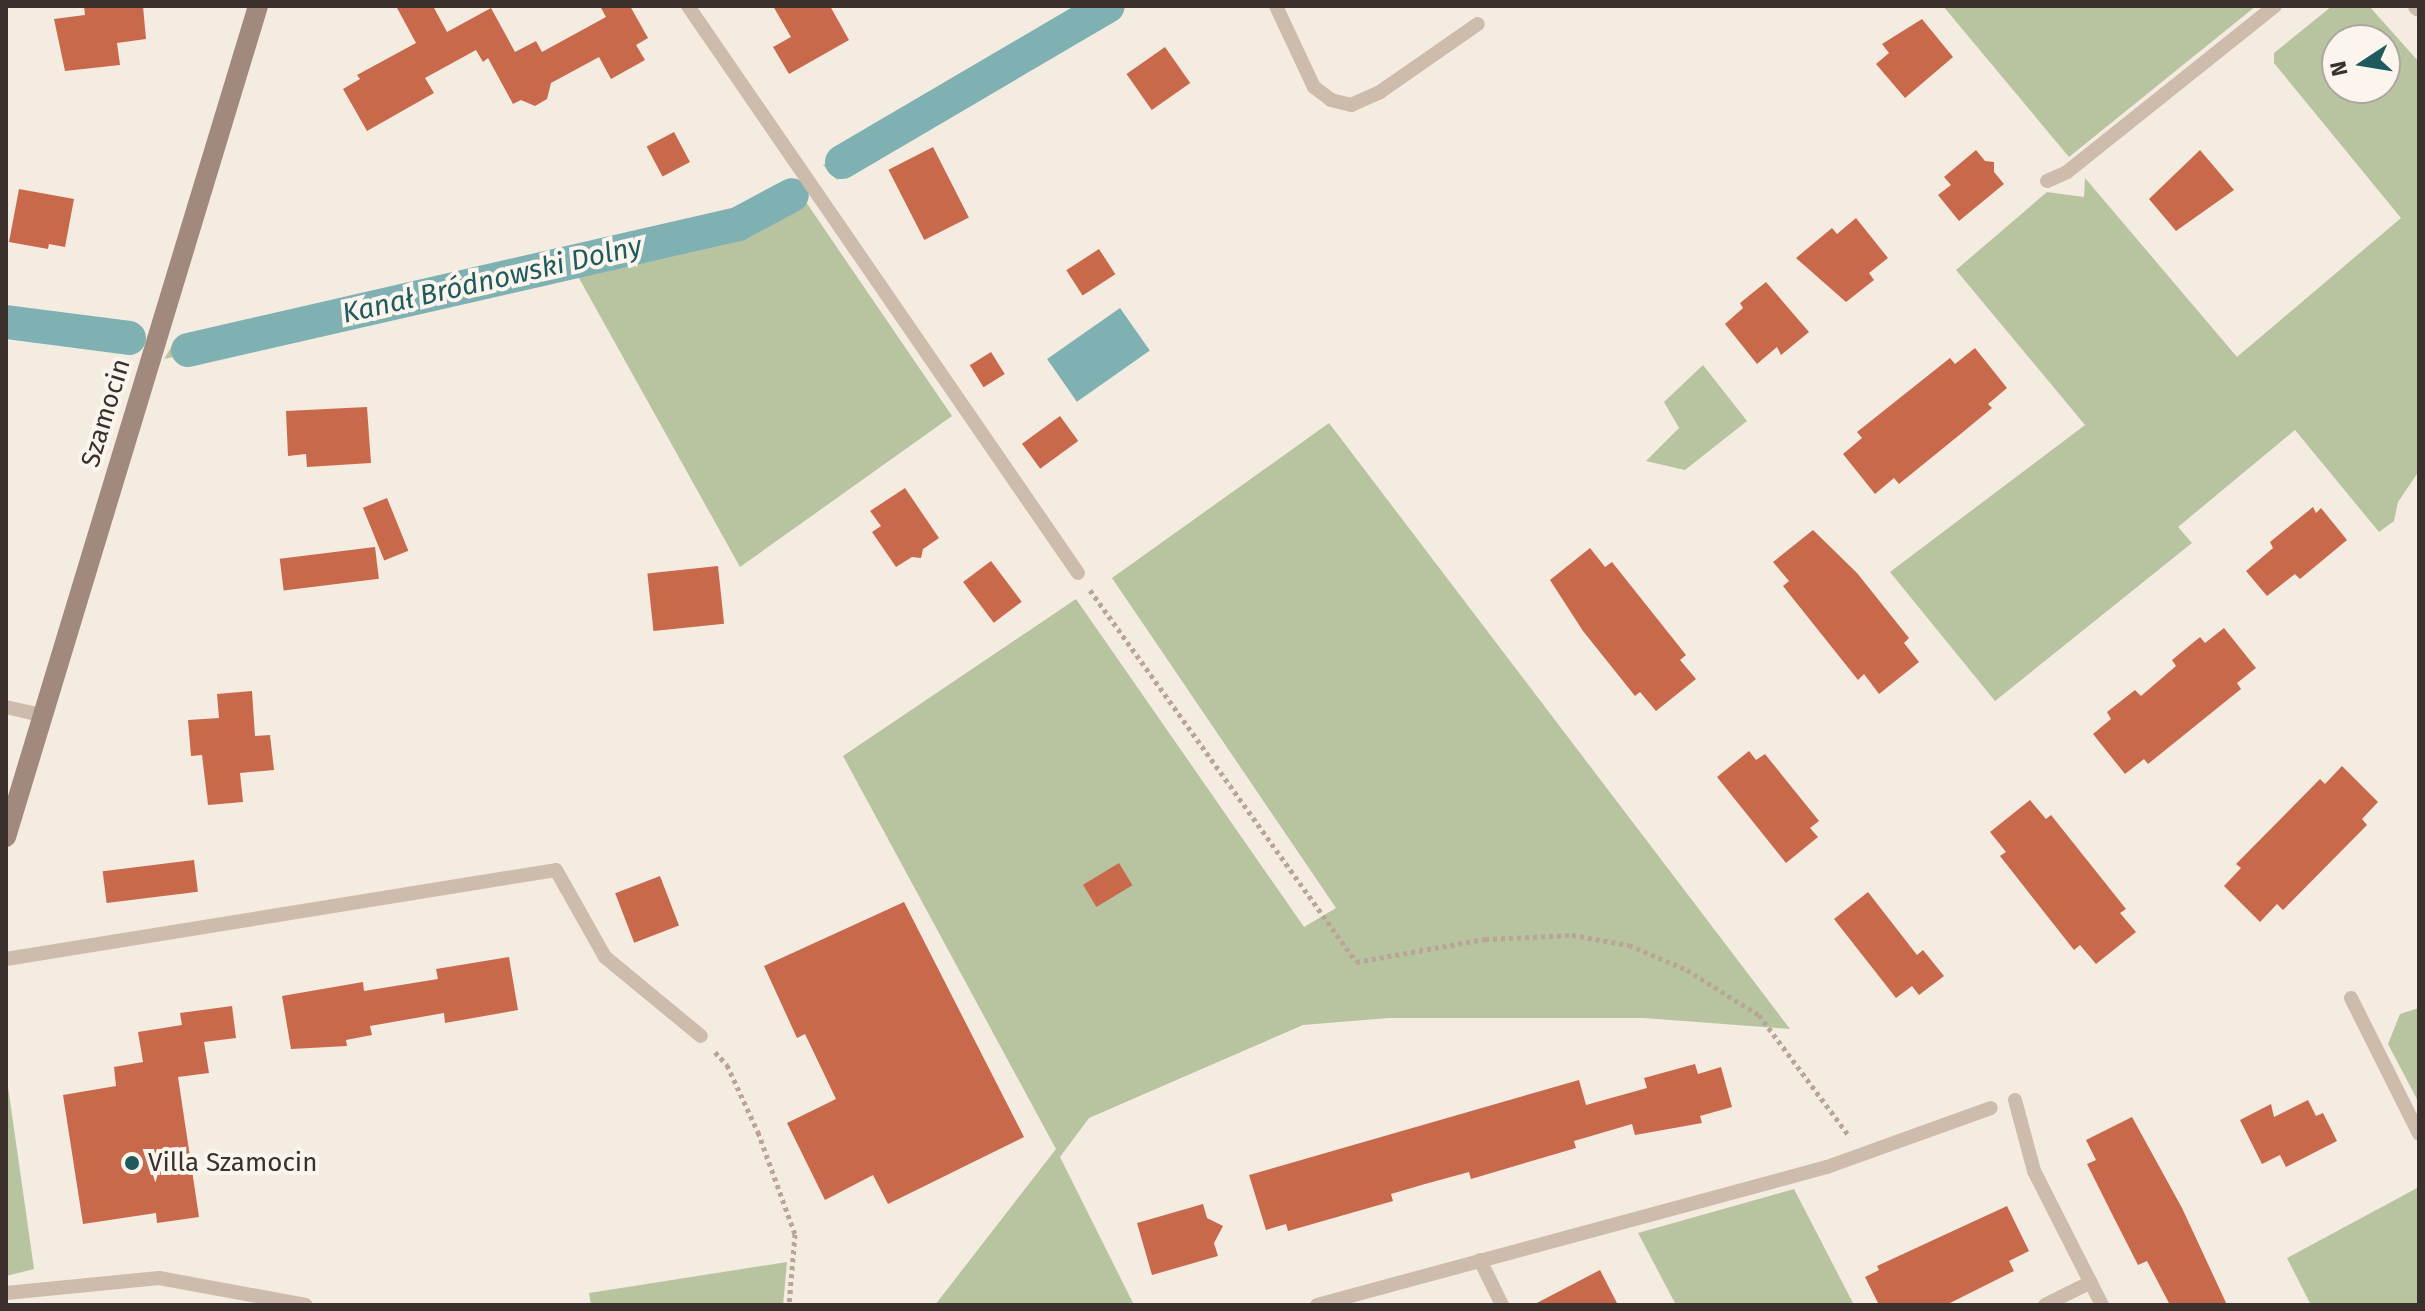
<!DOCTYPE html>
<meta charset="utf-8">
<style>
body{margin:0}
#map{position:relative;width:2425px;height:1311px;overflow:hidden;background:#f4ebe1;font-family:"Fira Sans",sans-serif}
div>[style]{position:absolute}
.green>*{inset:0;background:#b8c4a0;transform-origin:0 0}
.water>*{inset:0;background:#7fb0b2;transform-origin:0 0}
.canal>*{height:34px;margin:-17px;padding:0 17px;transform-origin:17px;border-radius:17px;background:#7fb0b2}
.building>*{inset:0;background:#c8694b;transform-origin:0 0}
.path>*{height:5px;margin-top:-2.5px;transform-origin:0;background:repeating-linear-gradient(90deg,#b9a596 0 4px,transparent 0 8px)}
.lane>*{height:14px;margin:-7px;padding:0 7px;transform-origin:7px;border-radius:7px;background:#cdbbac}
.street>*{height:20px;margin:-10px;padding:0 10px;transform-origin:10px;border-radius:10px;background:#cdbbac}
.secondary>*{height:20px;margin:-10px;padding:0 10px;transform-origin:10px;border-radius:10px;background:#a18a7d}
.dots>*{width:22px;height:22px;translate:-50% -50%;box-sizing:border-box;border:4px solid #fbf5ee;border-radius:50%}
span{translate:-50% -50%;white-space:nowrap;text-align:center;line-height:1.15;-webkit-text-stroke:8px #fbf5ee;paint-order:stroke}
.street-label{font-size:26px;color:#3b302b}
.poi-label{font-size:26px;color:#3b302b}
.left{translate:0 -50%;text-align:left}
.water-label{font-size:28px;color:#1f5a5e;font-style:italic}
.frame{position:absolute;inset:0;border:8px solid #3b302b;pointer-events:none}
.north{position:absolute;left:2321px;top:24px;width:80px;height:80px;box-sizing:border-box;background:#fbf5ee;border:2px solid #aea6a0;border-radius:50%;rotate:258deg;font-size:22px;font-weight:700;line-height:32px;text-align:center;color:#3b302b}
.north::after{content:'';display:block;margin:auto;width:28px;height:36px;background:#1f5a5e;clip-path:polygon(50% 0,100% 100%,50% 72%,0 100%)}
</style>
<div id="map">
<div class="green">
<div style="clip-path:polygon(1091px 6px,1124px 6px,837px 180px,823px 165px)"></div>
<div style="clip-path:polygon(1943px 6px,2256px 6px,2069px 157px)"></div>
<div style="clip-path:polygon(evenodd,2332px 6px,2369px 6px,2419px 62px,2419px 471px,2398px 502px,2394px 521px,2379px 532px,2295px 430px,2178px 527px,2192px 543px,1995px 701px,1890px 572px,2085px 425px,1956px 270px,2047px 192px,2084px 197px,2085px 178px,2237px 357px,2401px 218px,2274px 63px,2274px 53px,2332px 6px,2337px 40px,2385px 40px,2385px 88px,2337px 88px,2337px 40px)"></div>
<div style="clip-path:polygon(793px 183px,952px 416px,740px 567px,575px 271px,164px 359px,175px 341px,734px 216px)"></div>
<div style="left:6px;top:312px;width:131px;height:18px;rotate:7deg"></div>
<div style="clip-path:polygon(1703px 365px,1747px 421px,1685px 470px,1646px 461px,1679px 428px,1664px 402px)"></div>
<div style="clip-path:polygon(1329px 423px,1790px 1029px,1644px 1018px,1389px 1018px,1303px 1025px,1089px 1118px,1060px 1157px,1134px 1305px,935px 1305px,1056px 1149px,843px 756px,1076px 599px,1304px 927px,1336px 908px,1112px 578px)"></div>
<div style="clip-path:polygon(2419px 1008px,2419px 1103px,2388px 1044px,2400px 1014px)"></div>
<div style="clip-path:polygon(6px 1073px,34px 1269px,6px 1276px)"></div>
<div style="clip-path:polygon(2419px 1187px,2419px 1305px,2311px 1305px,2287px 1258px)"></div>
<div style="clip-path:polygon(1794px 1189px,1854px 1305px,1676px 1305px,1638px 1233px)"></div>
<div style="clip-path:polygon(787px 1262px,783px 1305px,591px 1305px,589px 1293px)"></div>
</div>
<div class="water">
<div style="left:1120px;top:308px;width:52px;height:89px;rotate:55deg"></div>
</div>
<div class="canal">
<div style="left:842px;top:162px;width:308px;rotate:-30.4deg"></div>
<div style="left:6px;top:322px;width:124px;rotate:7.4deg"></div>
<div style="left:188px;top:350px;width:564px;rotate:-12.9deg"></div>
<div style="left:738px;top:224px;width:61px;rotate:-28.2deg"></div>
</div>
<div class="building">
<div style="clip-path:polygon(84px 6px,143px 6px,146px 39px,117px 43px,120px 65px,65px 71px,54px 19px,85px 15px)"></div>
<div style="clip-path:polygon(396px 6px,433px 6px,447px 32px,491px 8px,515px 52px,536px 41px,542px 52px,606px 17px,600px 6px,630px 6px,648px 38px,636px 45px,645px 60px,611px 79px,599px 57px,551px 83px,547px 99px,535px 106px,521px 100px,513px 104px,488px 58px,483px 62px,476px 50px,425px 78px,434px 93px,367px 131px,343px 89px,360px 79px,357px 75px,416px 43px)"></div>
<div style="clip-path:polygon(773px 6px,830px 6px,849px 40px,789px 74px,773px 47px,791px 37px)"></div>
<div style="clip-path:polygon(1922px 19px,1953px 57px,1905px 98px,1876px 64px,1889px 53px,1882px 44px)"></div>
<div style="left:1165px;top:47px;width:44px;height:47px;rotate:55deg"></div>
<div style="left:674px;top:132px;width:34px;height:31px;rotate:62deg"></div>
<div style="left:933px;top:147px;width:79px;height:50px;rotate:63deg"></div>
<div style="clip-path:polygon(1976px 150px,1985px 161px,1994px 162px,1994px 172px,2004px 184px,1959px 221px,1938px 195px,1951px 185px,1944px 177px)"></div>
<div style="clip-path:polygon(2200px 150px,2234px 190px,2176px 231px,2149px 199px)"></div>
<div style="clip-path:polygon(19px 189px,74px 199px,65px 247px,49px 244px,48px 249px,9px 242px)"></div>
<div style="clip-path:polygon(1856px 218px,1888px 258px,1869px 273px,1874px 280px,1846px 302px,1796px 258px,1832px 228px,1837px 234px)"></div>
<div style="left:1099px;top:249px;width:30px;height:39px;rotate:57deg"></div>
<div style="clip-path:polygon(1766px 282px,1809px 332px,1781px 355px,1777px 347px,1757px 364px,1725px 324px,1743px 308px,1740px 303px)"></div>
<div style="clip-path:polygon(1975px 348px,2007px 388px,1988px 404px,1992px 408px,1963px 432px,1899px 484px,1894px 478px,1875px 494px,1843px 454px,1862px 438px,1857px 432px,1950px 358px,1955px 364px)"></div>
<div style="left:991px;top:352px;width:26px;height:25px;rotate:58deg"></div>
<div style="clip-path:polygon(367px 407px,371px 463px,307px 467px,306px 454px,288px 456px,286px 411px)"></div>
<div style="left:1060px;top:416px;width:31px;height:47px;rotate:54deg"></div>
<div style="clip-path:polygon(905px 488px,939px 538px,923px 549px,921px 558px,912px 557px,896px 567px,872px 532px,881px 526px,870px 511px)"></div>
<div style="left:387px;top:498px;width:57px;height:26px;rotate:68deg"></div>
<div style="clip-path:polygon(2313px 507px,2316px 513px,2321px 508px,2347px 540px,2300px 579px,2295px 574px,2267px 596px,2246px 571px,2273px 548px,2270px 542px)"></div>
<div style="clip-path:polygon(1813px 530px,1857px 573px,1909px 638px,1904px 643px,1919px 662px,1879px 694px,1864px 674px,1858px 680px,1783px 586px,1789px 581px,1773px 562px)"></div>
<div style="left:375px;top:547px;width:32px;height:96px;rotate:83deg"></div>
<div style="clip-path:polygon(1590px 548px,1605px 567px,1612px 562px,1686px 655px,1680px 660px,1696px 679px,1656px 711px,1640px 692px,1635px 696px,1583px 631px,1550px 580px)"></div>
<div style="left:991px;top:561px;width:51px;height:35px;rotate:53deg"></div>
<div style="left:718px;top:566px;width:58px;height:71px;rotate:84deg"></div>
<div style="clip-path:polygon(2224px 628px,2256px 668px,2237px 683px,2241px 689px,2148px 764px,2144px 759px,2125px 774px,2093px 734px,2111px 719px,2107px 712px,2135px 690px,2141px 696px,2176px 666px,2172px 660px,2200px 637px,2205px 643px)"></div>
<div style="clip-path:polygon(252px 691px,255px 736px,270px 735px,274px 770px,240px 773px,243px 802px,208px 805px,202px 755px,191px 756px,188px 720px,219px 718px,217px 694px)"></div>
<div style="clip-path:polygon(1749px 751px,1756px 760px,1765px 754px,1819px 821px,1810px 828px,1818px 837px,1786px 863px,1717px 777px)"></div>
<div style="clip-path:polygon(2342px 766px,2378px 802px,2362px 819px,2367px 825px,2283px 910px,2277px 904px,2260px 922px,2224px 886px,2241px 868px,2236px 864px,2320px 779px,2325px 784px)"></div>
<div style="clip-path:polygon(2030px 800px,2046px 819px,2051px 815px,2126px 909px,2120px 913px,2136px 932px,2096px 964px,2080px 945px,2074px 950px,2000px 856px,2006px 852px,1990px 832px)"></div>
<div style="left:194px;top:860px;width:32px;height:92px;rotate:83deg"></div>
<div style="left:1119px;top:863px;width:26px;height:42px;rotate:59deg"></div>
<div style="left:660px;top:876px;width:53px;height:48px;rotate:69deg"></div>
<div style="clip-path:polygon(1868px 892px,1917px 955px,1923px 950px,1944px 976px,1919px 995px,1912px 986px,1896px 998px,1834px 919px)"></div>
<div style="clip-path:polygon(904px 902px,1024px 1137px,888px 1204px,873px 1175px,825px 1200px,787px 1123px,836px 1099px,805px 1034px,797px 1038px,764px 966px)"></div>
<div style="clip-path:polygon(509px 957px,518px 1010px,445px 1023px,444px 1013px,370px 1026px,372px 1035px,346px 1040px,347px 1046px,291px 1049px,282px 996px,363px 982px,364px 991px,438px 979px,436px 969px)"></div>
<div style="clip-path:polygon(232px 1006px,236px 1038px,204px 1042px,209px 1073px,178px 1077px,199px 1217px,157px 1223px,156px 1213px,83px 1224px,63px 1095px,116px 1086px,114px 1067px,143px 1062px,138px 1032px,182px 1025px,180px 1013px)"></div>
<div style="clip-path:polygon(1695px 1064px,1698px 1074px,1721px 1067px,1732px 1107px,1700px 1116px,1702px 1123px,1635px 1135px,1632px 1124px,1574px 1141px,1576px 1148px,1471px 1179px,1469px 1172px,1425px 1184px,1391px 1194px,1393px 1201px,1288px 1231px,1286px 1224px,1266px 1230px,1249px 1175px,1579px 1080px,1586px 1105px,1647px 1088px,1644px 1078px)"></div>
<div style="clip-path:polygon(2308px 1100px,2316px 1116px,2323px 1113px,2337px 1141px,2286px 1167px,2280px 1155px,2262px 1164px,2240px 1120px,2271px 1104px,2274px 1117px)"></div>
<div style="clip-path:polygon(2132px 1117px,2182px 1208px,2227px 1305px,2170px 1305px,2147px 1261px,2138px 1265px,2112px 1214px,2087px 1164px,2096px 1160px,2086px 1140px)"></div>
<div style="clip-path:polygon(1203px 1204px,1207px 1218px,1223px 1226px,1214px 1243px,1218px 1256px,1152px 1275px,1137px 1223px)"></div>
<div style="clip-path:polygon(2007px 1206px,2029px 1251px,2009px 1261px,2014px 1271px,1946px 1305px,1879px 1305px,1865px 1277px,1879px 1270px,1877px 1266px)"></div>
<div style="clip-path:polygon(1600px 1270px,1618px 1305px,1533px 1305px)"></div>
</div>
<div class="path">
<div style="left:1090px;top:590px;width:457px;rotate:54.4deg"></div>
<div style="left:1356px;top:962px;width:131px;rotate:-10.1deg"></div>
<div style="left:1485px;top:939px;width:87px;rotate:-2.6deg"></div>
<div style="left:1572px;top:935px;width:58px;rotate:10deg"></div>
<div style="left:1629px;top:945px;width:63px;rotate:23.3deg"></div>
<div style="left:1687px;top:970px;width:85px;rotate:32deg"></div>
<div style="left:1759px;top:1015px;width:152px;rotate:53.3deg"></div>
<div style="left:715px;top:1052px;width:18px;rotate:47deg"></div>
<div style="left:727px;top:1065px;width:74px;rotate:65.2deg"></div>
<div style="left:758px;top:1132px;width:109px;rotate:70.1deg"></div>
<div style="left:795px;top:1234px;width:71px;rotate:94.8deg"></div>
</div>
<div class="lane">
<div style="left:688px;top:6px;width:688px;rotate:55.48deg"></div>
<div style="left:1276px;top:6px;width:89px;rotate:64.9deg"></div>
<div style="left:1314px;top:87px;width:21px;rotate:37deg"></div>
<div style="left:1331px;top:100px;width:21px;rotate:14deg"></div>
<div style="left:1351px;top:105px;width:32px;rotate:-24deg"></div>
<div style="left:1380px;top:92px;width:119px;rotate:-34.8deg"></div>
<div style="left:2047px;top:181px;width:22px;rotate:-24deg"></div>
<div style="left:2067px;top:172px;width:266px;rotate:-38.6deg"></div>
<div style="left:6px;top:707px;width:35px;rotate:13deg"></div>
<div style="left:6px;top:959px;width:557px;rotate:-9.19deg"></div>
<div style="left:556px;top:870px;width:100px;rotate:60.6deg"></div>
<div style="left:605px;top:957px;width:124px;rotate:39.5deg"></div>
<div style="left:2351px;top:998px;width:152px;rotate:63.4deg"></div>
<div style="left:2015px;top:1100px;width:73px;rotate:75deg"></div>
<div style="left:2034px;top:1171px;width:150px;rotate:63.1deg"></div>
<div style="left:1480px;top:1260px;width:50px;rotate:63.9deg"></div>
<div style="left:6px;top:1293px;width:154px;rotate:-5.6deg"></div>
<div style="left:159px;top:1278px;width:149px;rotate:10.4deg"></div>
<div style="left:1317px;top:1305px;width:528px;rotate:-15.14deg"></div>
<div style="left:1827px;top:1167px;width:174px;rotate:-19.8deg"></div>
<div style="left:2045px;top:1305px;width:51px;rotate:-26.6deg"></div>
</div>
<div class="street">
<div style="left:2418px;top:6px;width:1px;rotate:45deg"></div>
</div>
<div class="secondary">
<div style="left:6px;top:837px;width:868px;rotate:-73.13deg"></div>
</div>
<div class="dots">
<div style="left:132px;top:1163px;background:#1f5a5e"></div>
</div>
<div class="street-label">
<span style="left:106px;top:413px;rotate:-73deg">Szamocin</span>
</div>
<div class="poi-label">
<span class="left" style="left:148px;top:1163px">Villa Szamocin</span>
</div>
<div class="water-label">
<span style="left:492px;top:280px;rotate:-13deg">Kanał Bródnowski Dolny</span>
</div>
<div class="frame"></div>
<div class="north">N</div>
</div>
